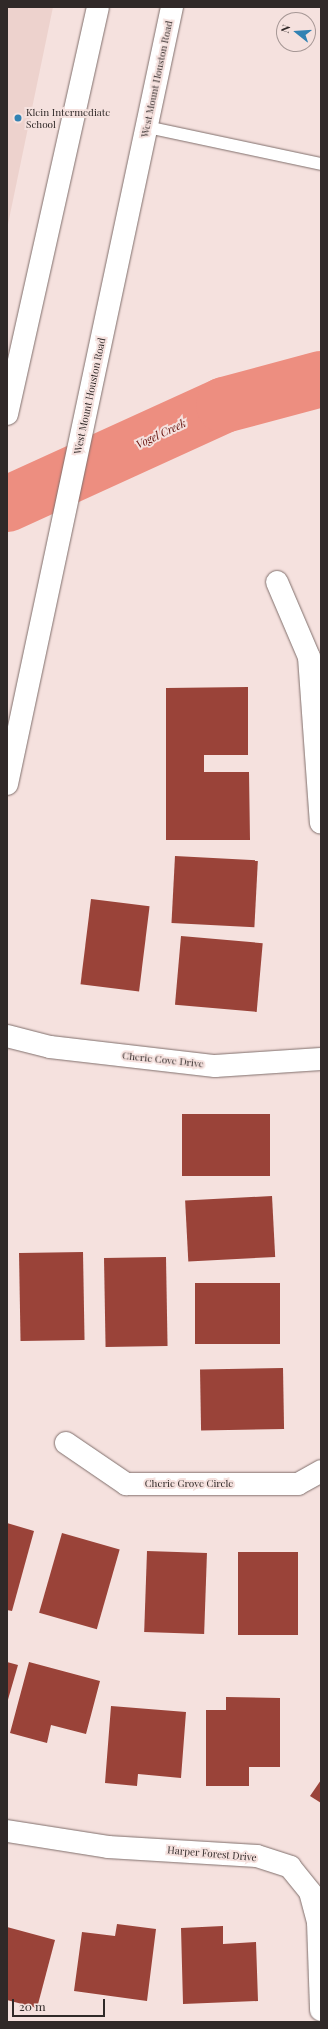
<!DOCTYPE html>
<style>
body{margin:0}
#map{position:relative;width:328px;height:2029px;overflow:hidden;background:#f5e1de;font-family:"Playfair Display",serif}
div>[style]{position:absolute}
.built>*{inset:0;background:#edd2cd}
.river>*{height:56px;margin:-28px;padding:0 28px;transform-origin:28px;border-radius:28px;background:#ed8e80}
.building>*{inset:0;background:#9a4339;transform-origin:0 0}
.roads{filter:drop-shadow(0 0 1px #806f6c) drop-shadow(0 0 1px #806f6c)}
.service>*{height:12px;margin:-6px;padding:0 6px;transform-origin:6px;border-radius:6px;background:#fff}
.minor>*{height:22px;margin:-11px;padding:0 11px;transform-origin:11px;border-radius:11px;background:#fff}
.secondary>*{height:22px;margin:-11px;padding:0 11px;transform-origin:11px;border-radius:11px;background:#fff}
.dots>*{width:11px;height:11px;translate:-50% -50%;box-sizing:border-box;border:2px solid #f5e1de;border-radius:50%}
span{translate:-50% -50%;white-space:nowrap;text-align:center;line-height:1.15;-webkit-text-stroke:4px #f5e1de;paint-order:stroke}
.street-label{font-size:10px;color:#302928}
.poi-label{font-size:10px;color:#302928}
.left{translate:0 -50%;text-align:left}
.water-label{font-size:11px;color:#66120c;font-style:italic}
.frame{position:absolute;inset:0;border:8px solid #302928;pointer-events:none}
.north{position:absolute;left:276px;top:12px;width:40px;height:40px;box-sizing:border-box;background:#f5e1de;border:1px solid #a69795;border-radius:50%;rotate:287deg;font-size:11px;font-weight:700;line-height:16px;text-align:center;color:#302928}
.north::after{content:'';display:block;margin:auto;width:14px;height:18px;background:#3182b3;clip-path:polygon(50% 0,100% 100%,50% 72%,0 100%)}
.scale{position:absolute;left:12px;top:1999px;width:93px;height:18px;box-sizing:border-box;border:2px solid #302928;border-top:0;padding-left:5px;font-size:12px;line-height:14px;white-space:nowrap;color:#302928;-webkit-text-stroke:3px #f5e1de;paint-order:stroke}
</style>
<div id="map">
<div class="built">
<div style="clip-path:polygon(7px 7px,53px 7px,7px 229px)"></div>
</div>
<div class="river">
<div style="left:7px;top:504px;width:239px;rotate:-24.5deg"></div>
<div style="left:224px;top:405px;width:100px;rotate:-15deg"></div>
</div>
<div class="building">
<div style="clip-path:polygon(248px 687px,248px 755px,204px 755px,204px 772px,249px 772px,250px 840px,166px 840px,166px 688px)"></div>
<div style="left:175px;top:856px;width:83px;height:67px;rotate:3deg"></div>
<div style="left:91px;top:899px;width:59px;height:86px;rotate:7deg"></div>
<div style="left:181px;top:936px;width:82px;height:69px;rotate:5deg"></div>
<div style="left:270px;top:1114px;width:62px;height:88px;rotate:90deg"></div>
<div style="left:272px;top:1196px;width:61px;height:87px;rotate:87deg"></div>
<div style="left:83px;top:1252px;width:88px;height:64px;rotate:89deg"></div>
<div style="left:166px;top:1257px;width:89px;height:62px;rotate:89deg"></div>
<div style="left:280px;top:1283px;width:61px;height:85px;rotate:90deg"></div>
<div style="left:283px;top:1368px;width:61px;height:83px;rotate:89deg"></div>
<div style="clip-path:polygon(7px 1523px,34px 1531px,12px 1611px,7px 1610px)"></div>
<div style="left:62px;top:1533px;width:60px;height:83px;rotate:16deg"></div>
<div style="left:147px;top:1551px;width:60px;height:81px;rotate:2deg"></div>
<div style="left:238px;top:1552px;width:60px;height:83px"></div>
<div style="clip-path:polygon(7px 1662px,18px 1665px,7px 1703px)"></div>
<div style="clip-path:polygon(29px 1662px,100px 1681px,86px 1734px,51px 1725px,47px 1743px,10px 1733px)"></div>
<div style="clip-path:polygon(226px 1697px,280px 1698px,280px 1767px,249px 1767px,249px 1786px,206px 1786px,206px 1710px,226px 1710px)"></div>
<div style="clip-path:polygon(111px 1706px,186px 1712px,181px 1778px,138px 1774px,137px 1786px,105px 1783px)"></div>
<div style="clip-path:polygon(321px 1780px,321px 1803px,310px 1796px)"></div>
<div style="clip-path:polygon(117px 1924px,156px 1929px,147px 2001px,74px 1991px,82px 1932px,115px 1936px)"></div>
<div style="clip-path:polygon(223px 1926px,223px 1944px,256px 1942px,258px 2001px,183px 2004px,181px 1928px)"></div>
<div style="clip-path:polygon(7px 1927px,55px 1940px,37px 2008px,7px 2000px)"></div>
</div>
<div class="roads">
<div class="service">
<div style="left:147px;top:127px;width:178px;rotate:12deg"></div>
</div>
<div class="minor">
<div style="left:277px;top:582px;width:82px;rotate:66.9deg"></div>
<div style="left:309px;top:657px;width:166px;rotate:85.9deg"></div>
<div style="left:7px;top:1036px;width:44px;rotate:14.3deg"></div>
<div style="left:50px;top:1047px;width:166px;rotate:6.6deg"></div>
<div style="left:215px;top:1066px;width:106px;rotate:-3.8deg"></div>
<div style="left:66px;top:1443px;width:73px;rotate:34.3deg"></div>
<div style="left:126px;top:1484px;width:172px"></div>
<div style="left:298px;top:1484px;width:26px;rotate:-29deg"></div>
<div style="left:7px;top:1831px;width:102px;rotate:9deg"></div>
<div style="left:108px;top:1847px;width:149px;rotate:3.5deg"></div>
<div style="left:257px;top:1856px;width:35px;rotate:18deg"></div>
<div style="left:290px;top:1867px;width:32px;rotate:51deg"></div>
<div style="left:310px;top:1892px;width:31px;rotate:75deg"></div>
<div style="left:318px;top:1922px;width:88px;rotate:88deg"></div>
</div>
<div class="secondary">
<div style="left:7px;top:414px;width:417px;rotate:-77.4deg"></div>
<div style="left:7px;top:784px;width:794px;rotate:-78.01deg"></div>
</div>
</div>
<div class="dots">
<div style="left:18px;top:118px;background:#3182b3"></div>
</div>
<div class="street-label">
<span style="left:157px;top:79px;rotate:-78deg">West Mount Houston Road</span>
<span style="left:90px;top:396px;rotate:-78deg">West Mount Houston Road</span>
<span style="left:163px;top:1060px;rotate:6deg">Cherie Cove Drive</span>
<span style="left:189px;top:1484px">Cherie Grove Circle</span>
<span style="left:212px;top:1854px;rotate:5deg">Harper Forest Drive</span>
</div>
<div class="poi-label">
<span class="left" style="left:26px;top:118px">Klein Intermediate<br>School</span>
</div>
<div class="water-label">
<span style="left:161px;top:434px;rotate:-25deg">Vogel Creek</span>
</div>
<div class="frame"></div>
<div class="north">N</div>
<div class="scale">20 m</div>
</div>
